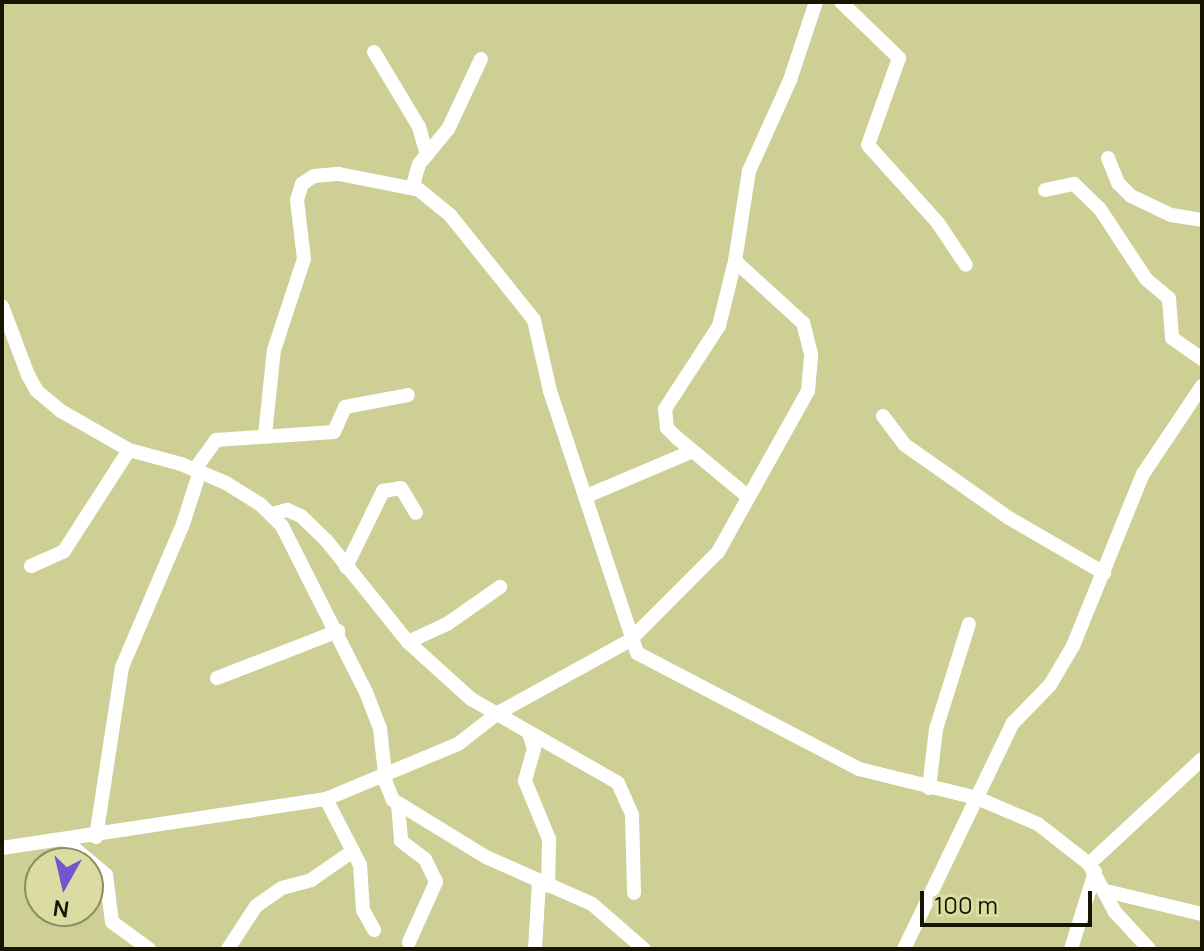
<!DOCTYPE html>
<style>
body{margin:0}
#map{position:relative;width:1204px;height:951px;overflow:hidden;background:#cdcf95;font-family:Manrope,sans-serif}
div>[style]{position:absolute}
.minor>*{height:14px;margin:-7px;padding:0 7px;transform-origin:7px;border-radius:7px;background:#fff}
span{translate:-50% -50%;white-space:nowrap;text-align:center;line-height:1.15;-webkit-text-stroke:7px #dadca2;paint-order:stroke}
.frame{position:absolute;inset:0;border:4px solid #151501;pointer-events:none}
.north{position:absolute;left:24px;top:847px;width:80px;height:80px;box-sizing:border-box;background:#dadca2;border:2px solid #8b8c62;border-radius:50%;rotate:188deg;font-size:22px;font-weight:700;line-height:32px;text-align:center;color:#151501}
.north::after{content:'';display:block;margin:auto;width:28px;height:36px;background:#7156d0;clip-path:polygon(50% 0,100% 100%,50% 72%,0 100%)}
.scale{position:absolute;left:920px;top:891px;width:172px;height:36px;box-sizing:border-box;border:4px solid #151501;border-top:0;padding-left:10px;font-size:24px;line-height:28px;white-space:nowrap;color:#151501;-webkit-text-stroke:6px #dadca2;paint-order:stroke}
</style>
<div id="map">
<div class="minor">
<div style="left:841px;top:2px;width:81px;rotate:44deg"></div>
<div style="left:899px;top:58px;width:92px;rotate:109.6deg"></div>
<div style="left:868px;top:145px;width:105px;rotate:48.1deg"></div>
<div style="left:938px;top:223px;width:50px;rotate:56.3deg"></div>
<div style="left:374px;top:52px;width:87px;rotate:59deg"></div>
<div style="left:419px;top:127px;width:29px;rotate:74deg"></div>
<div style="left:481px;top:59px;width:77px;rotate:115.2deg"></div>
<div style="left:448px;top:129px;width:45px;rotate:129.6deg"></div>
<div style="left:419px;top:164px;width:22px;rotate:106deg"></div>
<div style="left:413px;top:185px;width:48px;rotate:39deg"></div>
<div style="left:450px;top:215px;width:134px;rotate:51.3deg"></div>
<div style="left:534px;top:320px;width:73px;rotate:77.3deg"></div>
<div style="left:550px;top:391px;width:276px;rotate:71.6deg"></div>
<div style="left:637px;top:653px;width:250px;rotate:27.6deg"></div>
<div style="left:859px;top:769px;width:122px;rotate:13.8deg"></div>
<div style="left:977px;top:798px;width:66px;rotate:23.1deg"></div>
<div style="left:1038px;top:824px;width:65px;rotate:38.1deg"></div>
<div style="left:1089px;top:864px;width:55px;rotate:61.6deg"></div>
<div style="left:1115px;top:912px;width:50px;rotate:47.4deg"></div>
<div style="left:1108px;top:158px;width:27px;rotate:68deg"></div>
<div style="left:1118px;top:183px;width:18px;rotate:45deg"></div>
<div style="left:1131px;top:196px;width:44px;rotate:25.4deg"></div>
<div style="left:1171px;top:215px;width:31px;rotate:9deg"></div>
<div style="left:1045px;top:190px;width:30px;rotate:-12deg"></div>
<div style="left:1074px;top:184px;width:36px;rotate:44deg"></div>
<div style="left:1100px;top:209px;width:84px;rotate:56.7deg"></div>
<div style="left:1146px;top:279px;width:30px;rotate:40deg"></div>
<div style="left:1169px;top:298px;width:40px;rotate:85.7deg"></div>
<div style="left:1172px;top:338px;width:37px;rotate:35deg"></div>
<div style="left:2px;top:306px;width:74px;rotate:69.4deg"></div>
<div style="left:28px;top:375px;width:18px;rotate:61deg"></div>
<div style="left:37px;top:391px;width:31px;rotate:40deg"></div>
<div style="left:61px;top:411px;width:78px;rotate:29.8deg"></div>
<div style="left:129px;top:450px;width:54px;rotate:15.1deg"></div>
<div style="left:181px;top:464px;width:49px;rotate:22.9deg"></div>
<div style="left:226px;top:483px;width:40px;rotate:32deg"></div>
<div style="left:260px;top:504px;width:31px;rotate:45deg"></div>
<div style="left:282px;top:526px;width:186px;rotate:63.2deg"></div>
<div style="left:366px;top:692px;width:39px;rotate:69deg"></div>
<div style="left:380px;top:728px;width:55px;rotate:83.8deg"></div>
<div style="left:386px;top:783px;width:18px;rotate:68deg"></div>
<div style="left:393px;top:800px;width:109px;rotate:31.5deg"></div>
<div style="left:486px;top:857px;width:116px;rotate:23.9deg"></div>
<div style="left:592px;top:904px;width:69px;rotate:40.9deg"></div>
<div style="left:883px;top:416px;width:36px;rotate:53deg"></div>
<div style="left:905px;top:445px;width:127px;rotate:35.1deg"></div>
<div style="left:1009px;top:518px;width:110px;rotate:30.1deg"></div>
<div style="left:265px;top:435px;width:85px;rotate:-84deg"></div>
<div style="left:274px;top:350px;width:96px;rotate:-71.8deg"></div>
<div style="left:304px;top:259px;width:59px;rotate:-96.8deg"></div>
<div style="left:297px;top:200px;width:17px;rotate:-73deg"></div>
<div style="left:302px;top:184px;width:14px;rotate:-34deg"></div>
<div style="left:314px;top:176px;width:25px;rotate:-5deg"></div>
<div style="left:339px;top:174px;width:77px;rotate:11.2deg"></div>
<div style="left:195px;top:469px;width:36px;rotate:-54deg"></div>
<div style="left:216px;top:440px;width:118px;rotate:-3.9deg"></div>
<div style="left:334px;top:432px;width:27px;rotate:-66deg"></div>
<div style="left:345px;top:407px;width:64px;rotate:-10.8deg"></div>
<div style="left:589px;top:495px;width:111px;rotate:-22.9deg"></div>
<div style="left:746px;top:495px;width:91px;rotate:-140.4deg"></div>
<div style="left:676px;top:437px;width:13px;rotate:-135deg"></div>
<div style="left:667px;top:428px;width:19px;rotate:-96deg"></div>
<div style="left:665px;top:409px;width:99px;rotate:-57deg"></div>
<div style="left:719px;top:326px;width:67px;rotate:-76.2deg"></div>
<div style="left:735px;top:261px;width:91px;rotate:-81.2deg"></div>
<div style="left:749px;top:171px;width:100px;rotate:-65.7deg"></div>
<div style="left:790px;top:80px;width:82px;rotate:-71.6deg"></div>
<div style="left:272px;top:514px;width:16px;rotate:-15deg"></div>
<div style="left:287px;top:510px;width:15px;rotate:23deg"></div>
<div style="left:301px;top:516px;width:35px;rotate:44deg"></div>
<div style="left:326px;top:540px;width:131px;rotate:51.2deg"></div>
<div style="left:408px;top:642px;width:85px;rotate:42.1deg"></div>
<div style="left:471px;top:699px;width:169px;rotate:29.7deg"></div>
<div style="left:618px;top:783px;width:35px;rotate:66deg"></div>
<div style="left:632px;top:815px;width:78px;rotate:88.5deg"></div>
<div style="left:31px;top:566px;width:36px;rotate:-24deg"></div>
<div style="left:64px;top:551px;width:120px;rotate:-57.2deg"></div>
<div style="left:346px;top:567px;width:85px;rotate:-64deg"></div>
<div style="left:383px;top:491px;width:18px;rotate:-9deg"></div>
<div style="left:401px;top:488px;width:29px;rotate:59deg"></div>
<div style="left:408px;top:642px;width:43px;rotate:-24.8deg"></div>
<div style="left:447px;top:624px;width:65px;rotate:-34.9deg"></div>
<div style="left:217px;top:678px;width:130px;rotate:-21.2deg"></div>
<div style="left:529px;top:733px;width:17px;rotate:73deg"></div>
<div style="left:534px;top:749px;width:33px;rotate:106deg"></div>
<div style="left:525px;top:781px;width:63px;rotate:67.5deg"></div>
<div style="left:549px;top:839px;width:47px;rotate:91.2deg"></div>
<div style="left:929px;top:788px;width:59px;rotate:-83.2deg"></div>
<div style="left:936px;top:729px;width:110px;rotate:-72.6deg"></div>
<div style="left:326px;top:799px;width:74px;rotate:62.7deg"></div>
<div style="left:360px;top:865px;width:45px;rotate:86.2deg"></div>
<div style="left:363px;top:910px;width:23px;rotate:61deg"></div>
<div style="left:398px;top:805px;width:36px;rotate:85deg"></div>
<div style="left:401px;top:841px;width:30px;rotate:37deg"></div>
<div style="left:425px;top:859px;width:25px;rotate:64deg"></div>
<div style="left:436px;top:882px;width:66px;rotate:114.2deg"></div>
<div style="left:96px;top:837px;width:172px;rotate:-81.3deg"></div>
<div style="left:122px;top:667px;width:155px;rotate:-66.9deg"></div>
<div style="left:183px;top:524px;width:56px;rotate:-72.2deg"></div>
<div style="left:67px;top:842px;width:51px;rotate:40.2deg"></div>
<div style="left:106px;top:875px;width:47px;rotate:82.7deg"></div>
<div style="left:112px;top:922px;width:46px;rotate:36.1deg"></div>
<div style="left:2px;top:848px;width:328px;rotate:-8.6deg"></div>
<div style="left:326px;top:799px;width:143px;rotate:-22.6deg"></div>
<div style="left:458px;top:744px;width:51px;rotate:-37.8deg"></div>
<div style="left:498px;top:713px;width:149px;rotate:-28.8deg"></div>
<div style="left:629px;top:641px;width:126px;rotate:-45deg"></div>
<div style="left:718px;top:552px;width:184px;rotate:-60.8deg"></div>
<div style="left:808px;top:391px;width:37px;rotate:-85deg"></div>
<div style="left:811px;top:354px;width:32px;rotate:-104deg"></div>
<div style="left:803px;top:323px;width:92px;rotate:-137.6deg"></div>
<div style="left:1089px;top:864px;width:154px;rotate:-42.9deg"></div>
<div style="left:1106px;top:891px;width:99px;rotate:13.5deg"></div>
<div style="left:228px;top:949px;width:51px;rotate:-56.9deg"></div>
<div style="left:256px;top:906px;width:32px;rotate:-35deg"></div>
<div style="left:282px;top:888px;width:30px;rotate:-15deg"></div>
<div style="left:311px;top:880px;width:51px;rotate:-34.6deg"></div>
<div style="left:535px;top:949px;width:67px;rotate:-86.6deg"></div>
<div style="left:904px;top:949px;width:251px;rotate:-64.3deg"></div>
<div style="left:1013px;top:723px;width:53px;rotate:-45.8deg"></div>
<div style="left:1050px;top:685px;width:45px;rotate:-59.5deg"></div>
<div style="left:1073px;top:646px;width:186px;rotate:-67.9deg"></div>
<div style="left:1143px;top:474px;width:106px;rotate:-56.2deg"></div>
<div style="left:1071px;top:949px;width:81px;rotate:-72.7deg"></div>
</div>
<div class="frame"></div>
<div class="north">N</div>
<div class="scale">100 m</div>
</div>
